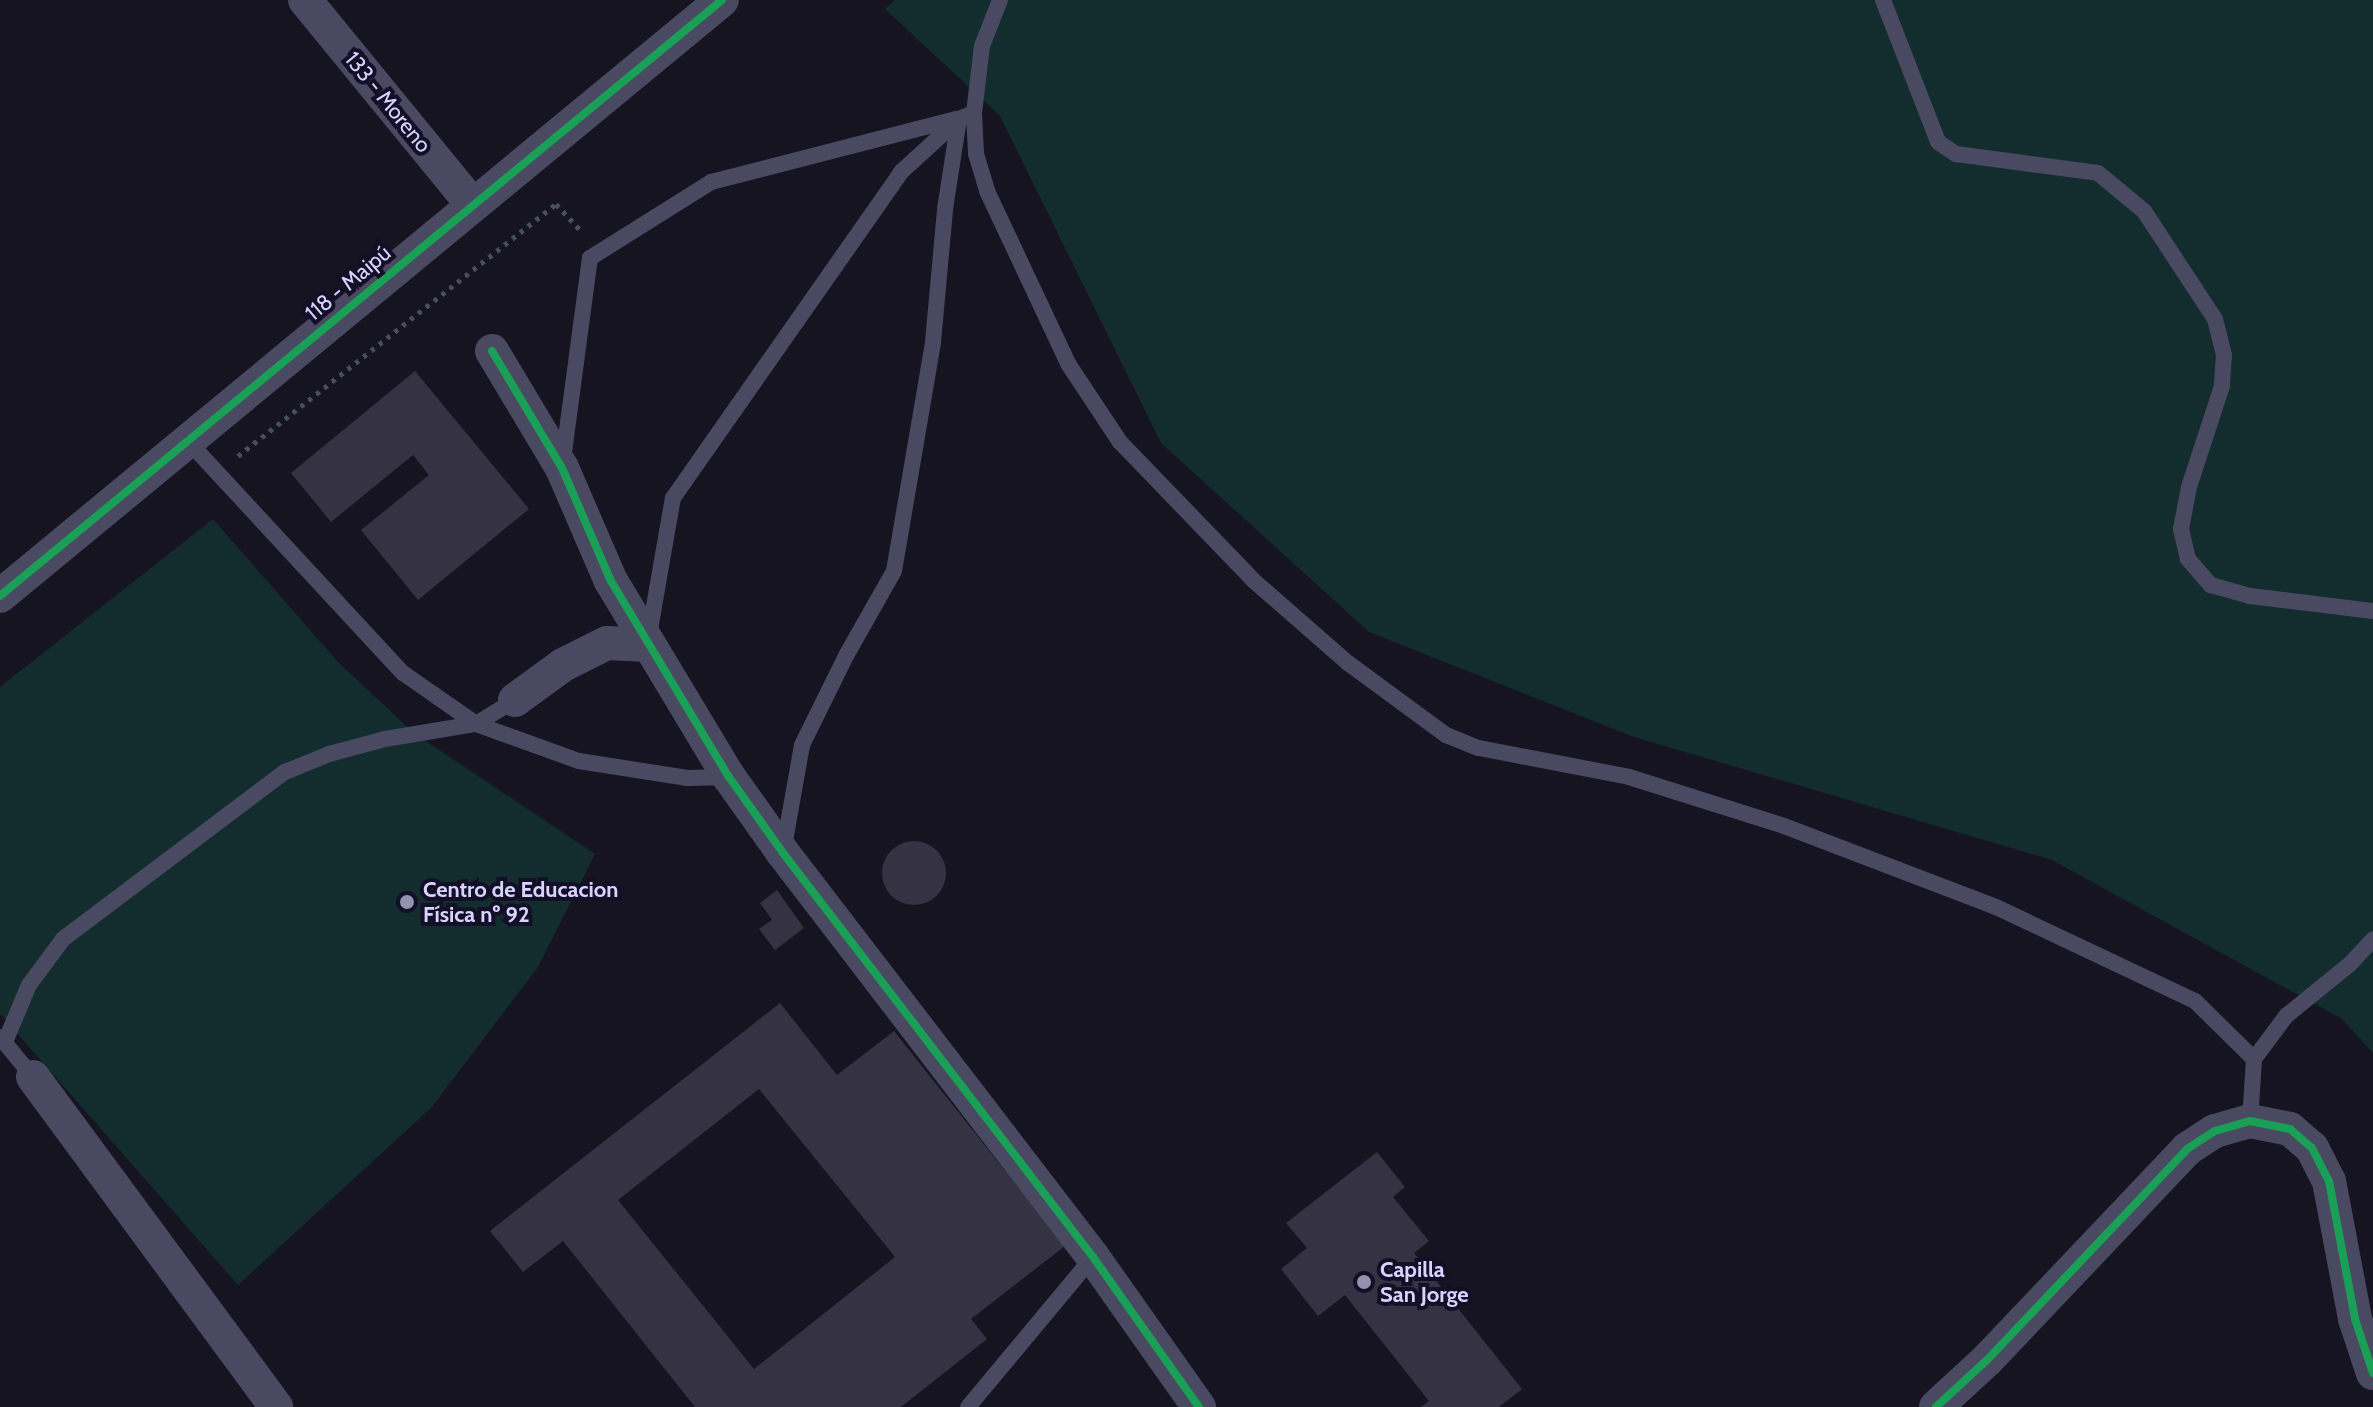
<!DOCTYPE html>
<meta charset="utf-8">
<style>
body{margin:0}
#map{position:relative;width:2373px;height:1407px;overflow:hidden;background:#161421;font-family:Cabin,sans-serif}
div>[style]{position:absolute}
.green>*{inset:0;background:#132c2d}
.building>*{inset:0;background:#343243}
.round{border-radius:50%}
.path>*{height:5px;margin-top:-2.5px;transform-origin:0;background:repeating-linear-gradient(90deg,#44505f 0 4px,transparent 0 10px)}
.service>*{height:16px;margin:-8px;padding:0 8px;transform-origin:8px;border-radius:8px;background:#4a4962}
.minor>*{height:34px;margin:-17px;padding:0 17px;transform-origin:17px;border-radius:17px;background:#4a4962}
.cycleway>*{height:8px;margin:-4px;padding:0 4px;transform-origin:4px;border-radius:4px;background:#1a9f57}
.dots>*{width:22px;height:22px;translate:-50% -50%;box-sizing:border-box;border:4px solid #130f26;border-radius:50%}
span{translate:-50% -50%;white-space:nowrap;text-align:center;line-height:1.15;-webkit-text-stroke:8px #130f26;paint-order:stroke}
.street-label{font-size:22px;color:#d9d4ff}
.poi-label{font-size:22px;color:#d9d4ff;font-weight:700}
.left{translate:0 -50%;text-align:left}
</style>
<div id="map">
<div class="green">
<div style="clip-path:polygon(895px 0,2373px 0,2373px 1053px,2342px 1019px,2052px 860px,1634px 737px,1369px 632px,1161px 443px,1000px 116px,885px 9px)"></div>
<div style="clip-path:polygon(213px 519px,338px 662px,414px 733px,595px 854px,538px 967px,432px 1107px,238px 1285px,0 1014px,0 687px)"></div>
</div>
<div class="building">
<div style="clip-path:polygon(415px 371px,529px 509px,418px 600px,361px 530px,429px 475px,413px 455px,331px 522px,291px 473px)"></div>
<div class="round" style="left:882px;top:841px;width:64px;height:64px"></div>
<div style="clip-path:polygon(777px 890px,804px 928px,775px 950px,759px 929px,772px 920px,760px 903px)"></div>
<div style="clip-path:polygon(evenodd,780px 1003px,837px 1075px,894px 1031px,1065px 1246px,971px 1319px,987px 1339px,901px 1407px,695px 1407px,563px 1241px,523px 1272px,490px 1231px,780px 1003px,759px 1089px,895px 1257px,754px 1369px,618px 1200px,759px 1089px)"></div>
<div style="clip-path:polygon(1377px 1152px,1405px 1187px,1393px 1197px,1429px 1241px,1414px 1253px,1522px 1389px,1499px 1407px,1421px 1407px,1429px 1401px,1345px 1295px,1318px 1316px,1281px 1269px,1307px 1248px,1286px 1223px)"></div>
</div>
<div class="path">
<div style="left:238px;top:456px;width:406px;rotate:-38.4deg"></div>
<div style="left:556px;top:204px;width:37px;rotate:47deg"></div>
</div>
<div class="service">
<div style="left:1000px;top:0;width:49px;rotate:111.4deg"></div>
<div style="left:982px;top:46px;width:67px;rotate:96.8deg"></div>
<div style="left:974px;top:113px;width:41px;rotate:87.2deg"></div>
<div style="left:976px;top:154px;width:39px;rotate:73deg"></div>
<div style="left:987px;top:191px;width:192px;rotate:64.8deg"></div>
<div style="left:1069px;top:365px;width:92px;rotate:56.5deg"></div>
<div style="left:1120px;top:442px;width:193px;rotate:46deg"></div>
<div style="left:1254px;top:581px;width:125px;rotate:41.1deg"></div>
<div style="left:1348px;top:663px;width:122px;rotate:36.3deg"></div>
<div style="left:1446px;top:735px;width:35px;rotate:22deg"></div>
<div style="left:1479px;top:748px;width:153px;rotate:10.9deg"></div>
<div style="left:1629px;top:777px;width:163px;rotate:17.5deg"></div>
<div style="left:1784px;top:826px;width:227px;rotate:20.9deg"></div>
<div style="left:1996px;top:907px;width:220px;rotate:25.3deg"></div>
<div style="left:2195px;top:1001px;width:83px;rotate:44.5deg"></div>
<div style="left:2254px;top:1059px;width:54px;rotate:-53.3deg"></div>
<div style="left:2286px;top:1016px;width:82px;rotate:-39.1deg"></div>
<div style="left:2350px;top:964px;width:34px;rotate:-47deg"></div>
<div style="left:1883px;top:0;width:152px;rotate:68.8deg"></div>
<div style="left:1938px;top:142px;width:22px;rotate:34deg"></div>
<div style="left:1956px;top:154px;width:143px;rotate:7.6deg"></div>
<div style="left:2098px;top:173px;width:60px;rotate:39.6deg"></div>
<div style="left:2144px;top:211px;width:129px;rotate:56.7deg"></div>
<div style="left:2215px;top:319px;width:37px;rotate:76deg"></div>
<div style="left:2224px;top:355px;width:31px;rotate:94deg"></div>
<div style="left:2222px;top:386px;width:106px;rotate:108.1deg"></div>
<div style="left:2189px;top:487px;width:43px;rotate:100.8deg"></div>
<div style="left:2181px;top:529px;width:31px;rotate:77deg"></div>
<div style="left:2188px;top:559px;width:35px;rotate:49deg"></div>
<div style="left:2211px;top:585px;width:41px;rotate:15.8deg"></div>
<div style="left:2250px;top:596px;width:124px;rotate:7deg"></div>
<div style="left:187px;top:440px;width:318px;rotate:47.2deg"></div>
<div style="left:403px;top:673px;width:89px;rotate:34.9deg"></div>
<div style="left:476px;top:724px;width:109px;rotate:19.8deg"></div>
<div style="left:579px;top:761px;width:110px;rotate:8.9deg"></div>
<div style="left:688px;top:778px;width:41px;rotate:-1.4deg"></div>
<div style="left:563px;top:460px;width:204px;rotate:-82.4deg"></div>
<div style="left:590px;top:258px;width:143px;rotate:-32.1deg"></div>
<div style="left:711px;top:182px;width:254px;rotate:-14.4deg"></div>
<div style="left:649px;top:635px;width:139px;rotate:-80.1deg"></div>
<div style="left:673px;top:498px;width:398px;rotate:-55deg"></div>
<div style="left:901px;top:172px;width:79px;rotate:-42.4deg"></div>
<div style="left:783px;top:852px;width:109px;rotate:-79.9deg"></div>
<div style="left:802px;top:745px;width:102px;rotate:-63.7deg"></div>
<div style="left:847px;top:654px;width:95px;rotate:-60.5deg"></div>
<div style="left:894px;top:571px;width:232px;rotate:-80.3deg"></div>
<div style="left:933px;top:342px;width:134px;rotate:-84.8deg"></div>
<div style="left:945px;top:209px;width:91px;rotate:-81.2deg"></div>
<div style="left:959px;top:119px;width:16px;rotate:-22deg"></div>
<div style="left:0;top:1037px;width:52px;rotate:50.5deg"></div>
<div style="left:5px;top:1042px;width:62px;rotate:-67.2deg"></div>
<div style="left:29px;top:985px;width:57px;rotate:-53.5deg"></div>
<div style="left:63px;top:939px;width:278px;rotate:-37deg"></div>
<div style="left:285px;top:772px;width:48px;rotate:-22.2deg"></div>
<div style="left:329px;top:754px;width:58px;rotate:-15deg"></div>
<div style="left:385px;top:739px;width:92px;rotate:-9.4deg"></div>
<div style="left:476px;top:724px;width:46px;rotate:-31.6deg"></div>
<div style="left:2250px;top:1121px;width:62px;rotate:-86.3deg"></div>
<div style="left:968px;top:1407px;width:195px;rotate:-50.2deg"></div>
</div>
<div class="minor">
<div style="left:305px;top:0;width:262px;rotate:50.7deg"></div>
<div style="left:492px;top:351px;width:136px;rotate:59.1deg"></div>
<div style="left:562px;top:468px;width:123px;rotate:66.6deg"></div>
<div style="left:611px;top:581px;width:229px;rotate:59deg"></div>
<div style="left:729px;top:777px;width:93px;rotate:54.6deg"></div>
<div style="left:783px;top:853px;width:509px;rotate:52.5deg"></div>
<div style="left:1093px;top:1257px;width:184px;rotate:54.8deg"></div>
<div style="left:0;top:596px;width:936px;rotate:-39.54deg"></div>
<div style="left:515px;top:700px;width:59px;rotate:-36.1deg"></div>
<div style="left:563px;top:665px;width:49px;rotate:-26.6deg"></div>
<div style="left:607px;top:643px;width:41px;rotate:2.8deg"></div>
<div style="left:33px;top:1077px;width:410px;rotate:53.6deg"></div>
<div style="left:1936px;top:1407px;width:69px;rotate:-42.7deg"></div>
<div style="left:1987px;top:1360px;width:291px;rotate:-46.5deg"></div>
<div style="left:2187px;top:1149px;width:33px;rotate:-33deg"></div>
<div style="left:2215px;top:1131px;width:36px;rotate:-16deg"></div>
<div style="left:2250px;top:1121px;width:41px;rotate:11.3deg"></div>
<div style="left:2290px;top:1129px;width:29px;rotate:41deg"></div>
<div style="left:2312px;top:1148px;width:37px;rotate:63deg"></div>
<div style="left:2329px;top:1181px;width:140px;rotate:79.3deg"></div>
<div style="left:2355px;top:1319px;width:57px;rotate:71.6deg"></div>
</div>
<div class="cycleway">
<div style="left:492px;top:351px;width:136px;rotate:59.1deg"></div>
<div style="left:562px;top:468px;width:123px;rotate:66.6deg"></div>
<div style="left:611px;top:581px;width:229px;rotate:59deg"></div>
<div style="left:729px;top:777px;width:93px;rotate:54.6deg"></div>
<div style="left:783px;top:853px;width:509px;rotate:52.5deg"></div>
<div style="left:1093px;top:1257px;width:184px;rotate:54.8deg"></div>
<div style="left:0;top:596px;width:936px;rotate:-39.54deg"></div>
<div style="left:1936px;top:1407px;width:69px;rotate:-42.7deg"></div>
<div style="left:1987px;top:1360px;width:291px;rotate:-46.5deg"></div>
<div style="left:2187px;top:1149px;width:33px;rotate:-33deg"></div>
<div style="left:2215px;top:1131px;width:36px;rotate:-16deg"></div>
<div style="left:2250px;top:1121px;width:41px;rotate:11.3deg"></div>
<div style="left:2290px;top:1129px;width:29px;rotate:41deg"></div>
<div style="left:2312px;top:1148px;width:37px;rotate:63deg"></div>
<div style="left:2329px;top:1181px;width:140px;rotate:79.3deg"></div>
<div style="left:2355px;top:1319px;width:57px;rotate:71.6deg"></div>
</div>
<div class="dots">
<div style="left:407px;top:902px;background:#9591b1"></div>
<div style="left:1364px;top:1282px;background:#9591b1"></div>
</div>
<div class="street-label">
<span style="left:388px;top:102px;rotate:51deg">133 - Moreno</span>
<span style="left:348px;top:283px;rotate:-40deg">118 - Maipú</span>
</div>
<div class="poi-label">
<span class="left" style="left:423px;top:902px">Centro de Educacion<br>Física nº 92</span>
<span class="left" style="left:1380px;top:1282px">Capilla<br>San Jorge</span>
</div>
</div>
